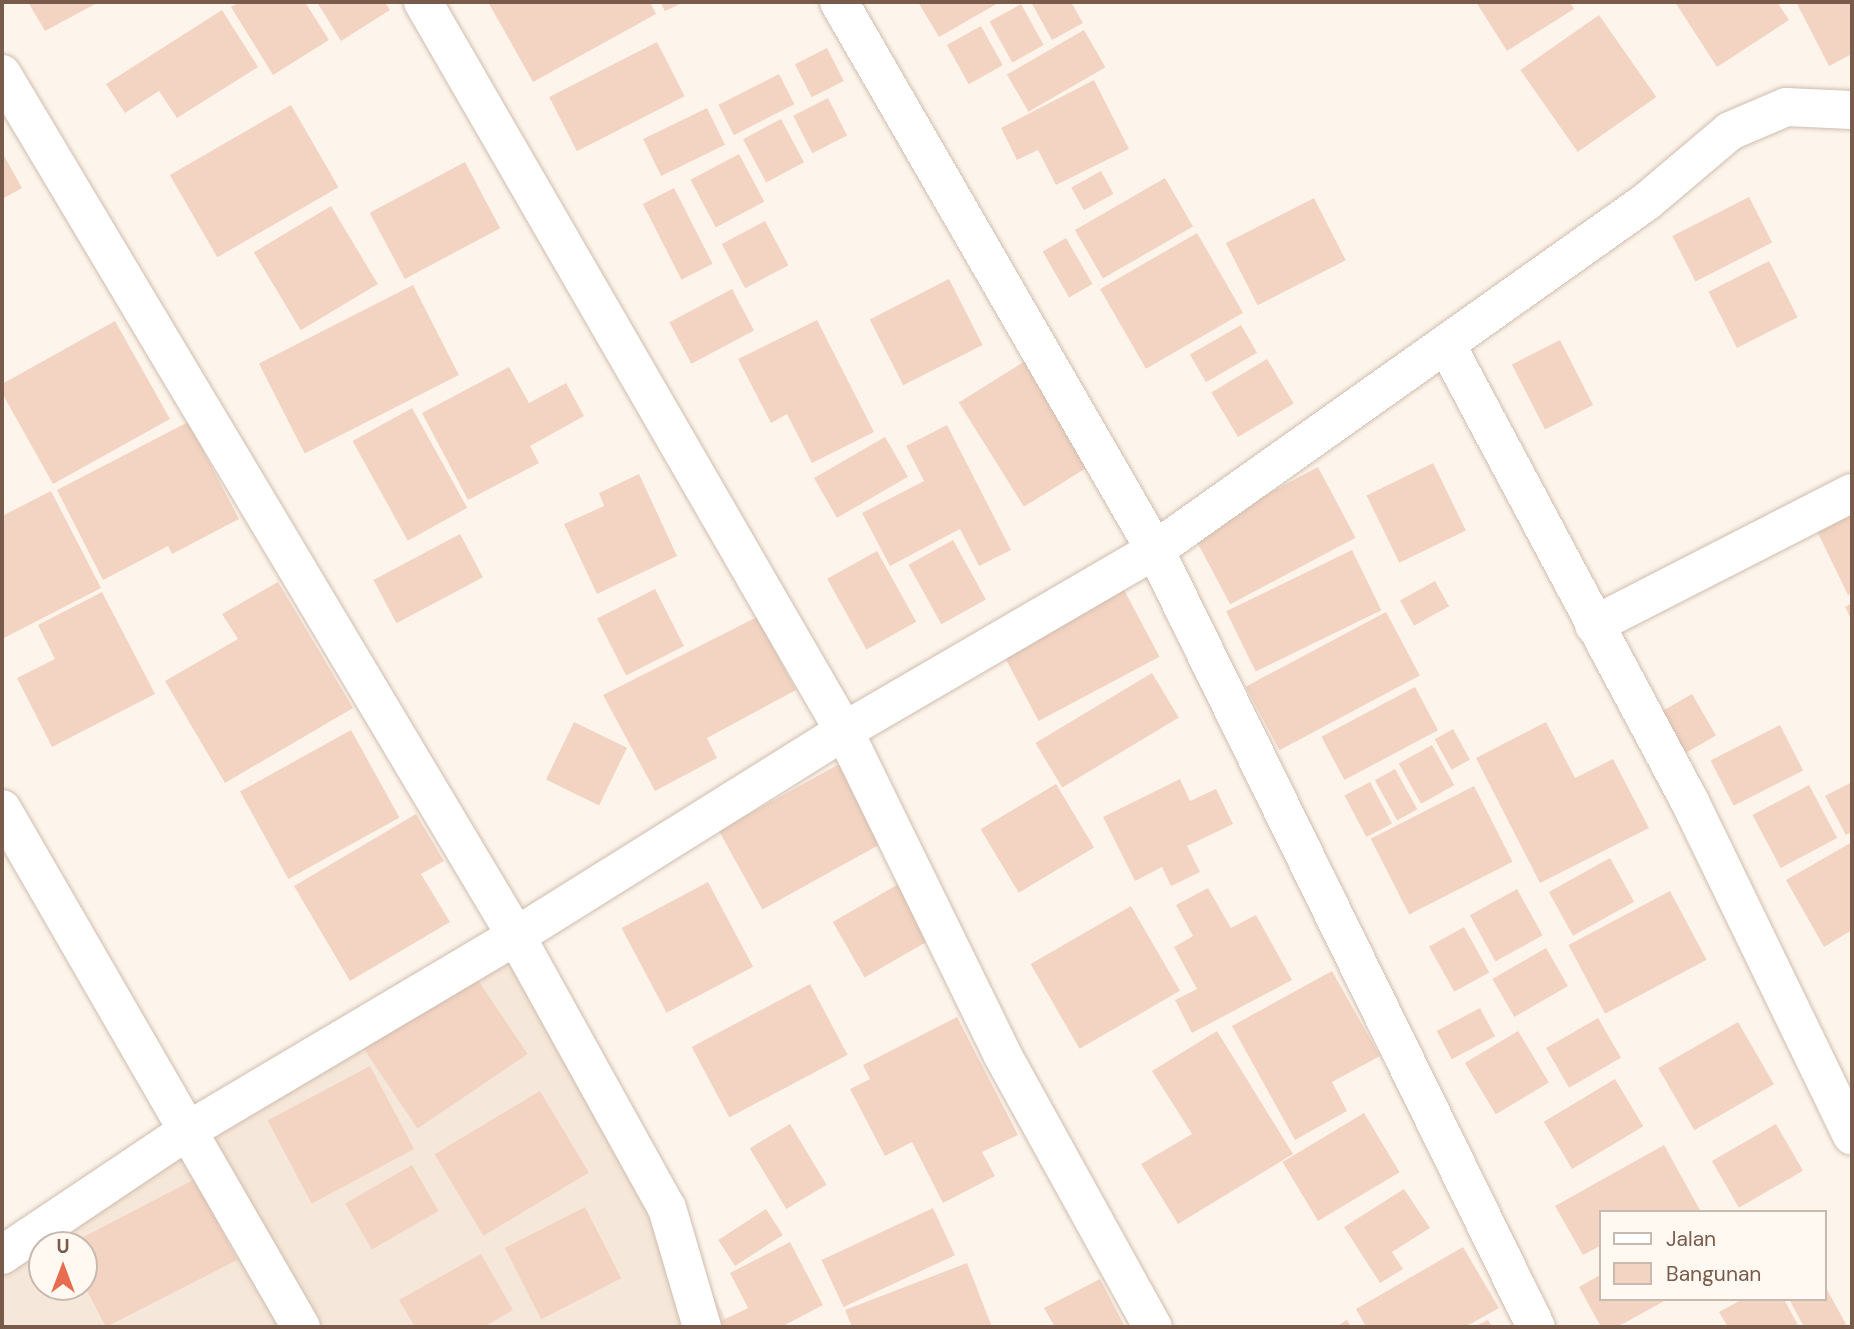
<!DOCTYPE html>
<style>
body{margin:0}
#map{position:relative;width:1854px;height:1329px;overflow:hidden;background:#fdf5eb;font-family:"DM Sans",sans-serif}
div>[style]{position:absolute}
.residential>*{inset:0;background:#f5e7d9}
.building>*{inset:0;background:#f3d4c2;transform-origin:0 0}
.roads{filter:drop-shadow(0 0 2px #d0bdaf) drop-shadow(0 0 2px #d0bdaf)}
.street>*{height:38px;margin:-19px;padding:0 19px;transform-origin:19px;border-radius:19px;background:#fff}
span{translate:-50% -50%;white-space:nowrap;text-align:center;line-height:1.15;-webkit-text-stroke:5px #fff9f2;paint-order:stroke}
.frame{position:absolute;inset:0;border:4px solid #795b4c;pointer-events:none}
.legend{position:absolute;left:1599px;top:1210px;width:228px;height:91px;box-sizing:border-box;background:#fff9f2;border:2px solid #c9bab0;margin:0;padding:9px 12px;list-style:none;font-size:21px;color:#795b4c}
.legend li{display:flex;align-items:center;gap:14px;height:35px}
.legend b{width:35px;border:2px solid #c9bab0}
.north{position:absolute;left:28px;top:1231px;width:70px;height:70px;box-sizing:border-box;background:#fff9f2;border:2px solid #c9bab0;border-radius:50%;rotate:0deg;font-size:19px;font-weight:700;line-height:28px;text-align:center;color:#795b4c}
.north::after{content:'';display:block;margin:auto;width:24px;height:32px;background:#e86c4f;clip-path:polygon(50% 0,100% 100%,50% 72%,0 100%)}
</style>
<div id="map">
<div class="residential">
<div style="clip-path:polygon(evenodd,529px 932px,730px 1327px,2px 1327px,2px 1246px,529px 932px,42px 1245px,84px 1245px,84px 1287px,42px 1287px,42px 1245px)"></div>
</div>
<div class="building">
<div style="clip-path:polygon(28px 2px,99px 2px,45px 31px)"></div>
<div style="clip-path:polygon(240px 2px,305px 2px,329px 40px,273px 75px,231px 7px)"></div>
<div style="clip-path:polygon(317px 2px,385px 2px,390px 10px,341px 41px)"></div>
<div style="clip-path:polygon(488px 2px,650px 2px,656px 14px,533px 82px)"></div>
<div style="clip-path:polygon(660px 2px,684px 2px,665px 11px)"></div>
<div style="clip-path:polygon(918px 2px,1000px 2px,939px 37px)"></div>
<div style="clip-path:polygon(1031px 2px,1071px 2px,1083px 23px,1052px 40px)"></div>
<div style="clip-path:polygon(1476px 2px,1570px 2px,1574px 9px,1507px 51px)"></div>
<div style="clip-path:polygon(1675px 2px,1777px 2px,1789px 20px,1717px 67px)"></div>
<div style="clip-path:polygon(1796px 2px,1852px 2px,1852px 54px,1829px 66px)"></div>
<div style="left:1021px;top:4px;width:47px;height:36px;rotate:61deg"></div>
<div style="clip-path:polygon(222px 10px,258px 67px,177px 118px,159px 91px,125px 113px,106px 84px)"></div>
<div style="left:1599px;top:15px;width:100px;height:96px;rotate:55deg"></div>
<div style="left:981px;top:26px;width:45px;height:39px;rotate:61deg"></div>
<div style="left:1084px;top:30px;width:43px;height:89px;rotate:60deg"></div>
<div style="left:657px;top:42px;width:61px;height:121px;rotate:63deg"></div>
<div style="left:827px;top:48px;width:37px;height:36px;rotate:63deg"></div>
<div style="left:779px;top:74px;width:34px;height:68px;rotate:63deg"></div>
<div style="clip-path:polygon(1094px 80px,1129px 149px,1056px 185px,1038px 150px,1017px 160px,1001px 128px)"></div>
<div style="left:828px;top:98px;width:42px;height:39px;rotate:63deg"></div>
<div style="left:291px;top:105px;width:95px;height:140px;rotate:60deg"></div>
<div style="left:707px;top:108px;width:41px;height:71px;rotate:64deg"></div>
<div style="left:781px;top:119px;width:49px;height:43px;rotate:62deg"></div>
<div style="clip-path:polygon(2px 152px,22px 188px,2px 199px)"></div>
<div style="left:739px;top:154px;width:54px;height:55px;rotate:62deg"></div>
<div style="left:465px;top:162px;width:75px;height:108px;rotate:62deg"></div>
<div style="left:1101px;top:171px;width:26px;height:34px;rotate:61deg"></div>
<div style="left:1165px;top:178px;width:56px;height:104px;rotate:60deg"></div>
<div style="left:674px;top:188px;width:85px;height:35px;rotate:63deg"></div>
<div style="left:1749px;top:197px;width:51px;height:86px;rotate:63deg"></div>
<div style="left:1314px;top:198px;width:70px;height:99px;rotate:63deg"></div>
<div style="left:331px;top:206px;width:91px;height:90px;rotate:59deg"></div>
<div style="left:765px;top:221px;width:50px;height:49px;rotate:62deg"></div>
<div style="left:1197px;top:233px;width:92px;height:112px;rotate:60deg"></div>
<div style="left:1066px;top:238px;width:53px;height:27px;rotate:60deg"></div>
<div style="left:1769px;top:261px;width:63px;height:68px;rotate:63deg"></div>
<div style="left:949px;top:279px;width:74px;height:89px;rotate:63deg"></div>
<div style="left:413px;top:285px;width:101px;height:173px;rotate:63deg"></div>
<div style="left:732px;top:289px;width:47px;height:71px;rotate:62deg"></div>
<div style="clip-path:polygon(817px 320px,874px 432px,812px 463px,787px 414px,771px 423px,738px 359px)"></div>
<div style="clip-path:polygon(115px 321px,170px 419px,53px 484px,2px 393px,2px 384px)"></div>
<div style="left:1241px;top:325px;width:32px;height:59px;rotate:60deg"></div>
<div style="left:1560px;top:340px;width:73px;height:54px;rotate:63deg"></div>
<div style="left:1030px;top:358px;width:123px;height:84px;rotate:58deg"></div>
<div style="left:1267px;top:359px;width:52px;height:65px;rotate:59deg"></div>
<div style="clip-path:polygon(509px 367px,529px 403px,566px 383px,584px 416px,530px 446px,539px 463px,468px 500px,422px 413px)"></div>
<div style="left:412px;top:408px;width:114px;height:68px;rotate:61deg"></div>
<div style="clip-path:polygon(188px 422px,239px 519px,172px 554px,168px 546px,103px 580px,57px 490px)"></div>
<div style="clip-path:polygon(947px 425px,1011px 550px,979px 566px,960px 529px,890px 566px,862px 513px,924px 481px,906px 446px)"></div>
<div style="left:885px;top:437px;width:46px;height:82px;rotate:60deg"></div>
<div style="left:1433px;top:463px;width:75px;height:74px;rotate:64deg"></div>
<div style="left:1318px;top:467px;width:80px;height:142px;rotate:62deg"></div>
<div style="clip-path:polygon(639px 474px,677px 556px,597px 594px,564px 524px,604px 506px,599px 493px)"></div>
<div style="clip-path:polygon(51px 491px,101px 588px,2px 639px,2px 516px)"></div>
<div style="clip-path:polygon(1852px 504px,1852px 593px,1848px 595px,1813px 523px)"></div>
<div style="left:460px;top:534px;width:49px;height:98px;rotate:62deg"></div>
<div style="left:953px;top:540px;width:68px;height:51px;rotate:61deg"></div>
<div style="left:1352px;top:550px;width:67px;height:140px;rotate:64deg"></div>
<div style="left:877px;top:551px;width:81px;height:57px;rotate:61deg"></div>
<div style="left:1435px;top:581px;width:29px;height:40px;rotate:61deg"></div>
<div style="clip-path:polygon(278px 582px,353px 708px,225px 783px,165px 681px,238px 639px,222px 614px)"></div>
<div style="left:1122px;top:586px;width:80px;height:137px;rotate:62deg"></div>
<div style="left:655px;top:589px;width:64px;height:65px;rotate:63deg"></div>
<div style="clip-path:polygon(102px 592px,155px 694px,52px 747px,17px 678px,55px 659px,38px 625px)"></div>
<div style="clip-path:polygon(1852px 603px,1852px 621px,1845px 607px)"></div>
<div style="left:1386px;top:612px;width:72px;height:159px;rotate:62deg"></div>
<div style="clip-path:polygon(757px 617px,796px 690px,707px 738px,717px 758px,655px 791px,603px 695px)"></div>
<div style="left:1152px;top:673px;width:52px;height:136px;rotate:59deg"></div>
<div style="left:1415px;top:687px;width:49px;height:106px;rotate:62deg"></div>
<div style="left:1692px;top:694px;width:48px;height:38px;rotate:60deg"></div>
<div style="left:574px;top:722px;width:59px;height:64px;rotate:26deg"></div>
<div style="clip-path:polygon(1546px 722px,1575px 778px,1613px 759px,1649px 828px,1540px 883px,1476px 758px)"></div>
<div style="left:1780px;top:725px;width:51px;height:78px;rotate:63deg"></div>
<div style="left:1453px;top:729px;width:35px;height:21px;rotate:61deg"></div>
<div style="left:351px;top:730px;width:100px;height:127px;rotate:61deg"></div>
<div style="left:1432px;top:745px;width:46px;height:38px;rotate:61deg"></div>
<div style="left:850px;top:758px;width:90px;height:150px;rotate:61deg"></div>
<div style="left:1395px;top:769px;width:46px;height:23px;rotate:61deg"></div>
<div style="clip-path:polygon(1180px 779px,1190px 801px,1216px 789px,1233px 824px,1187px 846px,1200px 872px,1171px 886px,1162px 867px,1135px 881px,1103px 817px)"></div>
<div style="left:1370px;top:782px;width:47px;height:29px;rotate:62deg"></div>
<div style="clip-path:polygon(1852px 782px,1852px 832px,1846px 835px,1825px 796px)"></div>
<div style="left:1056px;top:784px;width:74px;height:88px;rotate:59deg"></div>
<div style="left:1809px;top:785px;width:60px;height:64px;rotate:62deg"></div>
<div style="left:1474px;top:786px;width:85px;height:116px;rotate:63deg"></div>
<div style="clip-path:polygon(416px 814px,444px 861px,421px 874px,450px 922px,350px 981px,294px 886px)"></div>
<div style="clip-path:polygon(1852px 842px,1852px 930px,1824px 947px,1786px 880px)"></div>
<div style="left:1610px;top:858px;width:50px;height:70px;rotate:61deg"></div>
<div style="left:708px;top:882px;width:96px;height:98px;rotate:62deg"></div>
<div style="left:902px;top:882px;width:64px;height:80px;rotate:60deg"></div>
<div style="clip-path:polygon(1208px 888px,1231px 928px,1256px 915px,1292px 980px,1192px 1033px,1175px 1000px,1197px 989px,1174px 947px,1193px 936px,1176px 905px)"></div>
<div style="left:1517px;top:889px;width:53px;height:54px;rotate:61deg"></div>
<div style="left:1670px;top:891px;width:78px;height:115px;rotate:62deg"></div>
<div style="left:1131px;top:906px;width:98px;height:116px;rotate:60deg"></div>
<div style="left:1464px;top:927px;width:52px;height:40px;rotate:61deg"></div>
<div style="left:1546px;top:948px;width:44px;height:62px;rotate:60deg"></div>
<div style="left:469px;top:967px;width:105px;height:133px;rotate:56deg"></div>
<div style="clip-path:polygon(1332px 971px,1380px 1056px,1332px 1082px,1347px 1111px,1295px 1140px,1232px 1026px)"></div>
<div style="left:810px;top:984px;width:80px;height:134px;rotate:62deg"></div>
<div style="left:1480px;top:1008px;width:32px;height:49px;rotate:62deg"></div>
<div style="clip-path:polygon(957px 1017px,1018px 1135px,982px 1152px,995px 1176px,943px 1203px,912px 1142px,885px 1156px,850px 1089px,870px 1079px,863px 1065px)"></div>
<div style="left:1598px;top:1018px;width:46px;height:60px;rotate:60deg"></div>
<div style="left:1738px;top:1022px;width:72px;height:92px;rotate:60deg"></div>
<div style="clip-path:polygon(1217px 1031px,1293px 1154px,1178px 1224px,1141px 1164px,1192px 1134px,1152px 1071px)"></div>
<div style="left:1518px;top:1031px;width:60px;height:62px;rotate:59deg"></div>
<div style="left:370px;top:1066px;width:94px;height:116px;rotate:62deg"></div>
<div style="left:1615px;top:1079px;width:55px;height:83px;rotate:59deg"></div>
<div style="left:540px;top:1091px;width:95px;height:123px;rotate:59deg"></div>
<div style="left:1364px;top:1113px;width:69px;height:95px;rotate:59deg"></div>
<div style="left:790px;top:1124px;width:71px;height:47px;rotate:59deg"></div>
<div style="left:1776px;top:1124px;width:54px;height:74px;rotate:60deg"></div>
<div style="clip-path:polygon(1664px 1145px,1701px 1212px,1600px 1212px,1600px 1246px,1583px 1255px,1555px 1206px)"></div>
<div style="left:412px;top:1165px;width:53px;height:77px;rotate:60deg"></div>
<div style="clip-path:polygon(195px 1179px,237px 1260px,106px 1327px,84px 1285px,84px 1245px,68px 1245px)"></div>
<div style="clip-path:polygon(1404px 1189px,1430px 1228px,1392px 1252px,1403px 1269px,1380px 1283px,1344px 1227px)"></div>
<div style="left:585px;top:1207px;width:80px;height:90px;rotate:63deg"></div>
<div style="left:933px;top:1208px;width:52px;height:123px;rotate:65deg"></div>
<div style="left:766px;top:1209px;width:31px;height:57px;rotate:57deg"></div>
<div style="clip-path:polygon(790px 1242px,823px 1305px,781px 1327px,721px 1327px,719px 1322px,748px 1308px,730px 1273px)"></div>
<div style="clip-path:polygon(1463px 1247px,1499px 1308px,1465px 1327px,1366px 1327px,1356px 1309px)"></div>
<div style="clip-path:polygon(481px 1254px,513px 1310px,484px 1327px,415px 1327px,399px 1300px)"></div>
<div style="clip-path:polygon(967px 1263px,992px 1327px,852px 1327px,845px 1310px)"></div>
<div style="clip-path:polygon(1600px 1275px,1600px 1299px,1668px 1299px,1617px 1327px,1601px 1327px,1579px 1287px)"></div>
<div style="clip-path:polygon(1100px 1279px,1125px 1327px,1055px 1327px,1044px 1308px)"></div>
<div style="clip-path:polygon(1824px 1284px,1847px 1326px,1845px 1327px,1804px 1327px,1789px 1299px,1824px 1299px)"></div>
<div style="clip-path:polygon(1743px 1299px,1784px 1299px,1799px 1327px,1728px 1327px,1719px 1312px)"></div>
<div style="clip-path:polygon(1347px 1320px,1351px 1327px,1336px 1327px)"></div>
<div style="clip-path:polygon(1488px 1320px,1492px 1327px,1474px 1327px)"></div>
</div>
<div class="roads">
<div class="street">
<div style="left:423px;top:2px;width:842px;rotate:59.99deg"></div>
<div style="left:844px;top:731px;width:360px;rotate:63.9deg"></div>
<div style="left:1002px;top:1054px;width:312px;rotate:61.1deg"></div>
<div style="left:839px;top:2px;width:633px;rotate:60.03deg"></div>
<div style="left:1155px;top:550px;width:865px;rotate:63.88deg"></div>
<div style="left:2px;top:74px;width:1004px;rotate:59.19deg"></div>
<div style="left:516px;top:936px;width:311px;rotate:61deg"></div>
<div style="left:667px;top:1208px;width:124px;rotate:73.6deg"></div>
<div style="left:1446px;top:344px;width:517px;rotate:61.95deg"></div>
<div style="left:1689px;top:800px;width:373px;rotate:64.1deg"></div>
<div style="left:1594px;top:625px;width:290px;rotate:-27.1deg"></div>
<div style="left:2px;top:809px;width:598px;rotate:60.01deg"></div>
<div style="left:2px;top:1255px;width:225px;rotate:-33.8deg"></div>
<div style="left:189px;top:1130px;width:380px;rotate:-30.7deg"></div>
<div style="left:516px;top:936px;width:387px;rotate:-32deg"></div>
<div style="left:844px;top:731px;width:360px;rotate:-30.2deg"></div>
<div style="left:1155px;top:550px;width:602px;rotate:-35.33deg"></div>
<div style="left:1646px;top:202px;width:110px;rotate:-40.2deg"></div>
<div style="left:1730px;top:131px;width:61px;rotate:-23.2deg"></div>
<div style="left:1786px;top:107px;width:66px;rotate:2.6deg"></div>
</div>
</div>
<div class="frame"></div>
<ul class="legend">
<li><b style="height:9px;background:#fff"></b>Jalan</li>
<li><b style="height:19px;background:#f3d4c2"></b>Bangunan</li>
</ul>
<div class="north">U</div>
</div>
